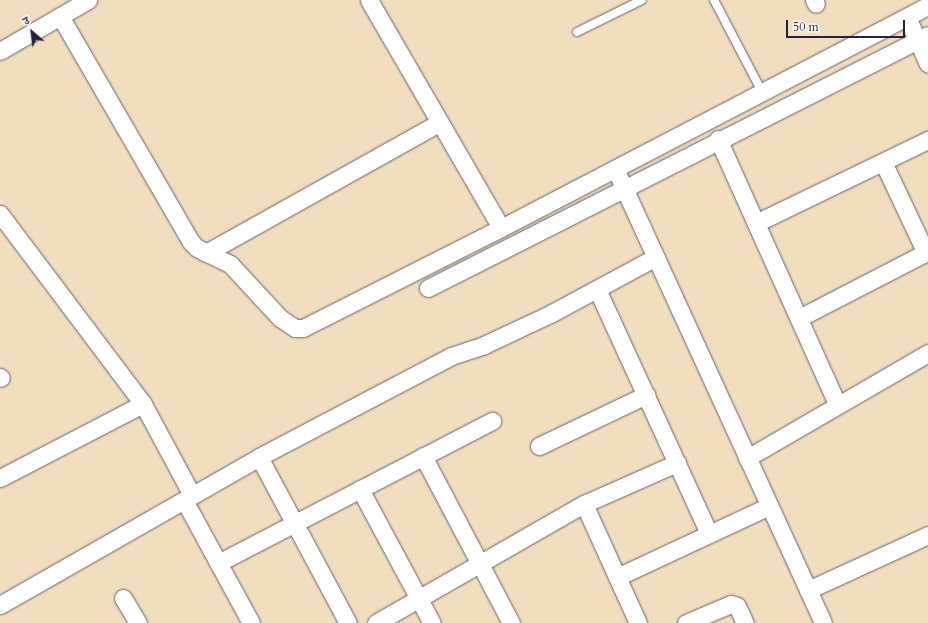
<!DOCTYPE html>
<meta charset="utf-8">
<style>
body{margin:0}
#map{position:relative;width:928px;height:623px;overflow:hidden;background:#f1debf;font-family:Cardo,"Noto Serif Devanagari",serif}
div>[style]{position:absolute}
.roads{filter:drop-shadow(0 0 1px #6a6469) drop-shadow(0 0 1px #6a6469)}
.service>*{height:8px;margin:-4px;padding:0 4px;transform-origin:4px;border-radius:4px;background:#fff}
.minor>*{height:17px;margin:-8.5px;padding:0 8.5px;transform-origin:8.5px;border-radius:8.5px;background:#fff}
span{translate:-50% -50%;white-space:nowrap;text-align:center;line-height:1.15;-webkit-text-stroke:3px #fdfcf7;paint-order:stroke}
.north{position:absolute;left:12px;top:12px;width:40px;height:40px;-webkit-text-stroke:3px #fdfcf7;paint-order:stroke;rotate:332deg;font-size:11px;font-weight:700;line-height:16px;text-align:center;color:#22223b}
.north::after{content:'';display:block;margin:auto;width:14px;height:18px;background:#22223b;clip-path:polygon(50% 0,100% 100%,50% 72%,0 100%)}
.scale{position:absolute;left:786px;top:20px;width:119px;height:18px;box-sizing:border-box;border:2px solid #22223b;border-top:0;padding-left:5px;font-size:12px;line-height:14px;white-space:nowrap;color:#22223b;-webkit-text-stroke:3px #fdfcf7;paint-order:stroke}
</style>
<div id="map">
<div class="roads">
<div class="service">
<div style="left:714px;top:0;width:104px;rotate:62.4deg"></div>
<div style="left:577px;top:32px;width:72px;rotate:-26.2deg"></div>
</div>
<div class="minor">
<div style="left:369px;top:0;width:263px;rotate:59.9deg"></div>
<div style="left:814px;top:0;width:4px;rotate:63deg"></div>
<div style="left:60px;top:16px;width:261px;rotate:59.9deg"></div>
<div style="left:191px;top:242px;width:8px;rotate:45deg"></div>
<div style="left:197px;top:248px;width:37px;rotate:26deg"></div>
<div style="left:230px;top:264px;width:74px;rotate:47.2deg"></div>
<div style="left:280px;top:318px;width:18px;rotate:34deg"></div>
<div style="left:295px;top:328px;width:8px"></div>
<div style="left:303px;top:328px;width:222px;rotate:-26.8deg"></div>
<div style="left:501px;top:228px;width:481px;rotate:-27.5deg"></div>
<div style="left:907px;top:17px;width:51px;rotate:65.9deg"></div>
<div style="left:0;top:51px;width:102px;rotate:-30.1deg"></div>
<div style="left:718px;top:139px;width:290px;rotate:65.8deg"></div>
<div style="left:619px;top:177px;width:490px;rotate:65.4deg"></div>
<div style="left:0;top:214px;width:238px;rotate:53deg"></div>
<div style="left:143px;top:404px;width:103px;rotate:61.7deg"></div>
<div style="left:756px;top:223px;width:191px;rotate:-25.8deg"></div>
<div style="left:206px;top:253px;width:267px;rotate:-29.2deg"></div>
<div style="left:428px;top:288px;width:560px;rotate:-26.84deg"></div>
<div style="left:597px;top:289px;width:269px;rotate:65.4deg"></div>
<div style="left:799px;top:318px;width:140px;rotate:-27.3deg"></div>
<div style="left:923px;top:254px;width:5px;rotate:-79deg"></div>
<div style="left:924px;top:249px;width:96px;rotate:-115.2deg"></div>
<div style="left:0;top:377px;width:1px;rotate:45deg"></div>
<div style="left:539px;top:446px;width:119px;rotate:-25.5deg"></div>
<div style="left:423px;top:456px;width:189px;rotate:62.2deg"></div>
<div style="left:259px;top:457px;width:188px;rotate:61.8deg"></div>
<div style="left:747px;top:458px;width:209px;rotate:-30.1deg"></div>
<div style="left:0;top:478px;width:161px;rotate:-27.4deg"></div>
<div style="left:360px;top:489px;width:152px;rotate:61.8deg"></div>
<div style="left:184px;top:500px;width:140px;rotate:61.4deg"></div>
<div style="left:584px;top:504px;width:102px;rotate:-23.8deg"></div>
<div style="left:218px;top:563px;width:309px;rotate:-27.4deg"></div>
<div style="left:617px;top:577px;width:168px;rotate:-25deg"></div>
<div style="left:808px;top:590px;width:132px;rotate:-24.6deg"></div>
<div style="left:123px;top:598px;width:29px;rotate:59deg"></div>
<div style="left:0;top:605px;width:298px;rotate:-29.7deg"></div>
<div style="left:259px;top:457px;width:217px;rotate:-27.7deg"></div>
<div style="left:451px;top:356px;width:35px;rotate:-18deg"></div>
<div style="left:484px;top:345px;width:75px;rotate:-25.2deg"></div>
<div style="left:552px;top:313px;width:118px;rotate:-28.3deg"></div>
<div style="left:376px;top:623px;width:240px;rotate:-29.8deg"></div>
<div style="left:584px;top:504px;width:131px;rotate:65.6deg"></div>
<div style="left:686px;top:623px;width:49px;rotate:-22.9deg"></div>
<div style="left:731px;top:604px;width:6px;rotate:18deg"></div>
<div style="left:737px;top:606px;width:19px;rotate:65deg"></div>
</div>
</div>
<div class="north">उ</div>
<div class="scale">50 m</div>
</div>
